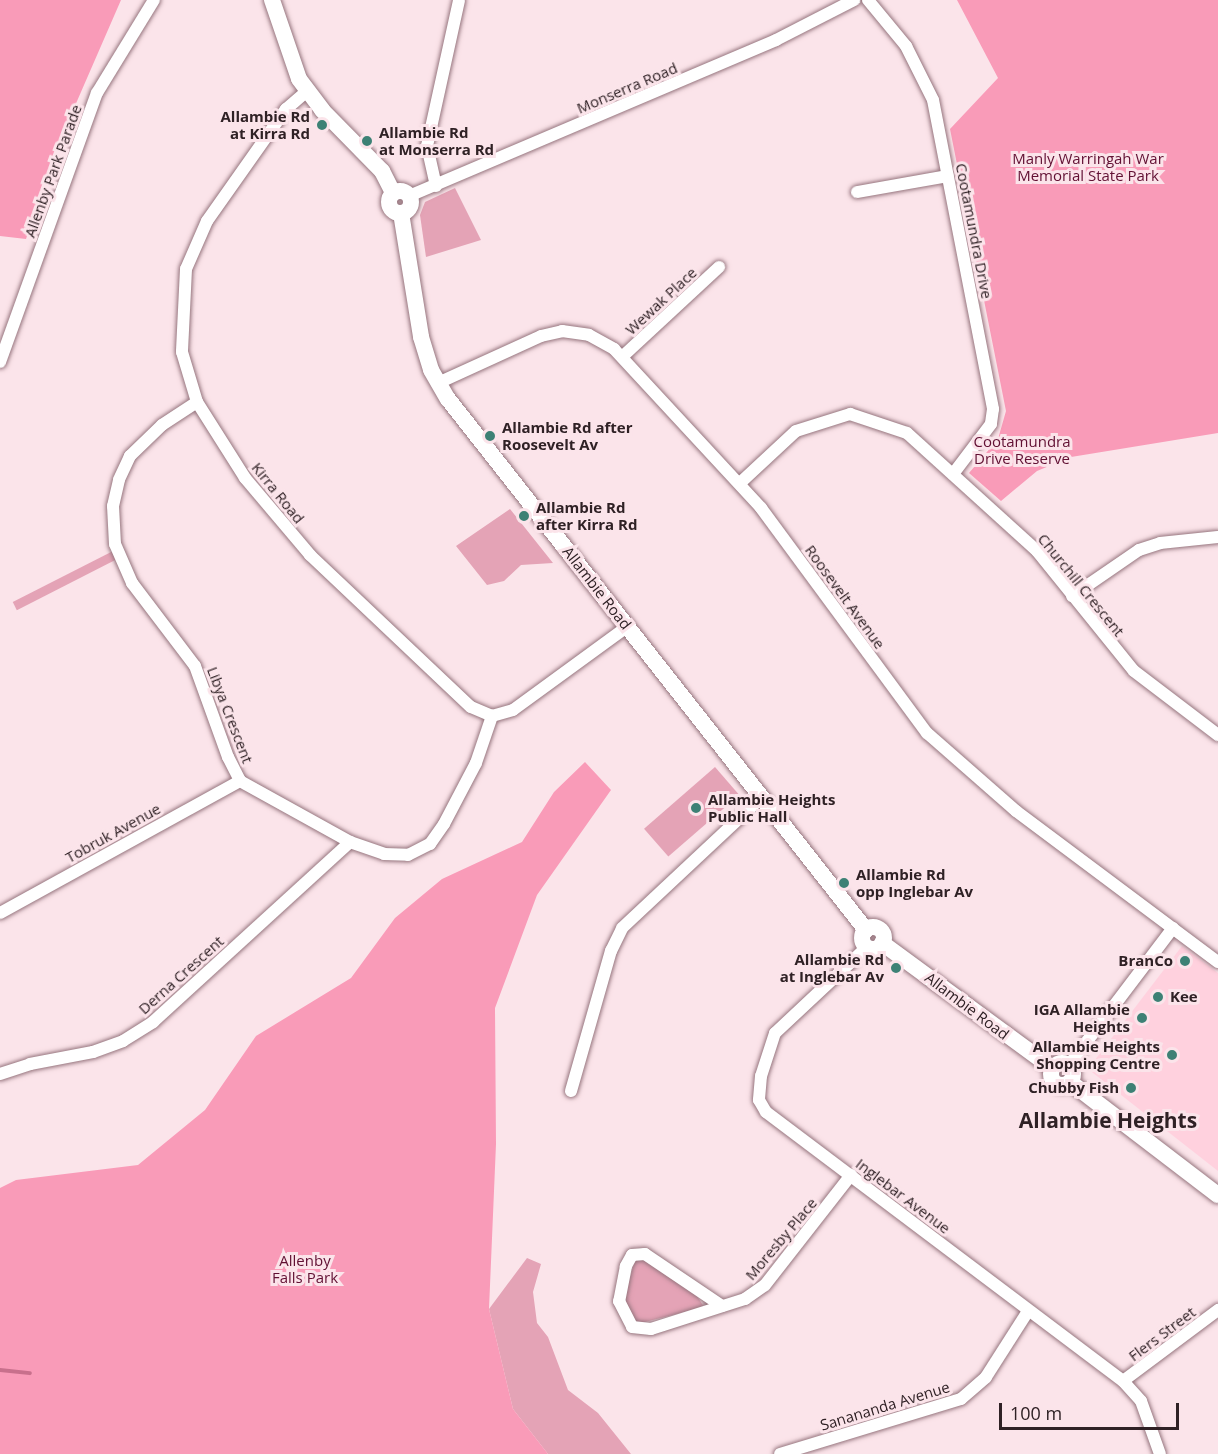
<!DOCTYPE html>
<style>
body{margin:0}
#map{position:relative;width:1218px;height:1454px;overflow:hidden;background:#fbe4ea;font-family:"Open Sans",sans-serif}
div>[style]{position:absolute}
.built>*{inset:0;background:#ffd1de}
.green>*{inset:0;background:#e4a3b6;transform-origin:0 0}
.forest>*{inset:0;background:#f99bb8}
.stream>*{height:4px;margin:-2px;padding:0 2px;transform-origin:2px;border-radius:2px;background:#c8708c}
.roads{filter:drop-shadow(0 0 2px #96757e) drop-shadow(0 0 2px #96757e)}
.street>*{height:12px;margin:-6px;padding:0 6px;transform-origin:6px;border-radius:6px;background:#fff}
.secondary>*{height:16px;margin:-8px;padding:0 8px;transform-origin:8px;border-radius:8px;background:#fff}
.secondary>.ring{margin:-8px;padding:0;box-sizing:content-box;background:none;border:16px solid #fff;border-radius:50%}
.dots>*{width:16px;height:16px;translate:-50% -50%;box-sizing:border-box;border:3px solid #fbe4ea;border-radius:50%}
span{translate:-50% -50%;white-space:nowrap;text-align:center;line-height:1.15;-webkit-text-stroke:6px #fbe4ea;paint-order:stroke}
.street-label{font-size:15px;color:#2f2125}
.poi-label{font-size:15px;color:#2f2125;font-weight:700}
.right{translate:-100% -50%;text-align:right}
.left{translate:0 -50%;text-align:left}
.park-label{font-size:15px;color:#611033}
.district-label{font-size:21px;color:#2f2125;font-weight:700}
.scale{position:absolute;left:999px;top:1403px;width:180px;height:27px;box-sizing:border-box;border:3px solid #2f2125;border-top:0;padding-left:8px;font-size:18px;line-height:21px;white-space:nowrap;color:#2f2125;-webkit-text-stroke:4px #fbe4ea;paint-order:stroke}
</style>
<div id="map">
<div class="built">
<div style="clip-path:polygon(1182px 946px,1218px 973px,1218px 1171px,1088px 1069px)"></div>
</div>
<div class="green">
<div style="clip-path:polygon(455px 188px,481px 240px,426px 257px,420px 215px,425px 202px)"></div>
<div style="clip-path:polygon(510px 509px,553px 563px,521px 565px,504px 581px,487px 585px,456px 546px)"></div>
<div style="left:117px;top:549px;width:9px;height:117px;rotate:63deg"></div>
<div style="left:715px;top:767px;width:37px;height:94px;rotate:49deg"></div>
<div style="clip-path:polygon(527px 1258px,541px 1264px,533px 1292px,537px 1323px,548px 1337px,568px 1390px,598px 1413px,631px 1454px,548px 1454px,513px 1409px,489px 1309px)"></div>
<div style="clip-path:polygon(635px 1259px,645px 1259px,697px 1296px,704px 1307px,637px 1324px,628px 1310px,625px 1297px)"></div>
</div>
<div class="forest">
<div style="clip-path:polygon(0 0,121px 0,54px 154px,26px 239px,0 236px)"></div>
<div style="clip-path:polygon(957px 0,1218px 0,1218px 433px,1071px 457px,1037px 471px,1001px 501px,969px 473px,998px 439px,1006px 411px,950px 129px,998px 78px)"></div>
<div style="clip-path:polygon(585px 762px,611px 790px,537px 895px,495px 1008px,496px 1144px,489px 1309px,513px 1409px,548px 1454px,0 1454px,0 1188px,16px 1180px,138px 1165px,205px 1110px,256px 1036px,351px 978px,395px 918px,442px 879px,522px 842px,554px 792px)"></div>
</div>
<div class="stream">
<div style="left:0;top:1370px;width:30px;rotate:6deg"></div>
</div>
<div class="roads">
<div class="street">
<div style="left:868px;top:0;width:60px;rotate:50.4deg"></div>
<div style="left:906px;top:46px;width:60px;rotate:63.4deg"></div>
<div style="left:933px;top:100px;width:315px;rotate:79deg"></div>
<div style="left:993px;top:409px;width:15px;rotate:98deg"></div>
<div style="left:991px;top:424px;width:63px;rotate:127.2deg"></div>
<div style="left:307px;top:91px;width:28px;rotate:139deg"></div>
<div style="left:286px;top:109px;width:137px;rotate:125.2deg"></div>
<div style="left:207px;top:221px;width:52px;rotate:113.6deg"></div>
<div style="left:186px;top:269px;width:83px;rotate:92.8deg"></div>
<div style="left:182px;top:352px;width:52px;rotate:73.3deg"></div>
<div style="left:197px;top:402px;width:90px;rotate:57.7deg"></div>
<div style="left:245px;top:478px;width:101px;rotate:49.8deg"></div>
<div style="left:310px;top:555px;width:221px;rotate:43.4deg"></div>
<div style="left:471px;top:707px;width:23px;rotate:23deg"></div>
<div style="left:492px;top:716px;width:22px;rotate:-16deg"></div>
<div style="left:513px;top:710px;width:141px;rotate:-36.1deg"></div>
<div style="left:436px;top:186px;width:41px;rotate:-102.7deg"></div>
<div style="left:427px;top:146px;width:149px;rotate:-77.6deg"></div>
<div style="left:857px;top:192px;width:92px;rotate:-10deg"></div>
<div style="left:409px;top:196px;width:399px;rotate:-23deg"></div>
<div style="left:776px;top:40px;width:88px;rotate:-27.1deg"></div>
<div style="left:623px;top:356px;width:131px;rotate:-42.8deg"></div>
<div style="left:0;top:362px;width:286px;rotate:-70.2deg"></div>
<div style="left:97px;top:93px;width:109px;rotate:-58.5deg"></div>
<div style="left:438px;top:383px;width:113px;rotate:-24.5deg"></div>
<div style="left:541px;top:336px;width:22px;rotate:-13deg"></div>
<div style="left:562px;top:331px;width:27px;rotate:8deg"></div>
<div style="left:589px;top:335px;width:29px;rotate:29deg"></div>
<div style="left:614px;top:349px;width:217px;rotate:47.2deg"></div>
<div style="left:761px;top:508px;width:280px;rotate:53.6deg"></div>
<div style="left:927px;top:733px;width:118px;rotate:41.2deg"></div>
<div style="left:1016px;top:811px;width:252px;rotate:36.8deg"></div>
<div style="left:197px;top:402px;width:42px;rotate:146.7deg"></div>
<div style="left:162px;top:425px;width:45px;rotate:135.9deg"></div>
<div style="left:130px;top:456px;width:26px;rotate:115deg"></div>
<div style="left:119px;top:480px;width:27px;rotate:103deg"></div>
<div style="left:113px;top:506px;width:38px;rotate:87deg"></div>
<div style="left:115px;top:544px;width:43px;rotate:66.4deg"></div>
<div style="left:132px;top:583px;width:104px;rotate:52.8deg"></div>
<div style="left:195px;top:666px;width:97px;rotate:70.1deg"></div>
<div style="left:228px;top:757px;width:27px;rotate:63deg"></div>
<div style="left:240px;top:781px;width:126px;rotate:29deg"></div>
<div style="left:350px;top:842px;width:36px;rotate:19deg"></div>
<div style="left:384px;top:854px;width:24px;rotate:2deg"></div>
<div style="left:408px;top:855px;width:25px;rotate:-27deg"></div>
<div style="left:430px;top:844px;width:24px;rotate:-55deg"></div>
<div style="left:444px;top:824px;width:69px;rotate:-62.3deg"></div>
<div style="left:476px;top:763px;width:50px;rotate:-71.2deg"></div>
<div style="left:740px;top:483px;width:76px;rotate:-42.9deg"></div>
<div style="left:796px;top:431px;width:57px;rotate:-17.5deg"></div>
<div style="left:850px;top:414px;width:60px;rotate:18.4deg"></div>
<div style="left:907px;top:433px;width:176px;rotate:42.2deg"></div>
<div style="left:1037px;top:551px;width:154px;rotate:51.1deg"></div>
<div style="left:1134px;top:671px;width:106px;rotate:37.3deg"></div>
<div style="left:1072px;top:596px;width:81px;rotate:-34.5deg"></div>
<div style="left:1139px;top:550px;width:22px;rotate:-18deg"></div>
<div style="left:1160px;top:543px;width:58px;rotate:-5.9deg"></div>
<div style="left:0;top:913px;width:274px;rotate:-28.8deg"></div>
<div style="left:867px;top:947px;width:126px;rotate:136.9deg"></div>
<div style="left:775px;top:1033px;width:45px;rotate:108deg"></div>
<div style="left:761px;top:1076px;width:24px;rotate:95deg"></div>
<div style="left:759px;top:1100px;width:14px;rotate:60deg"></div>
<div style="left:766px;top:1112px;width:447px;rotate:37deg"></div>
<div style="left:1123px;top:1381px;width:27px;rotate:48deg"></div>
<div style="left:1141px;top:1401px;width:56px;rotate:70.3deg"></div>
<div style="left:1069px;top:1065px;width:172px;rotate:-52.8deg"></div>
<div style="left:0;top:1074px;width:32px;rotate:-18deg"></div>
<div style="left:30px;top:1064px;width:64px;rotate:-10.8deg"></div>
<div style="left:93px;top:1052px;width:32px;rotate:-20deg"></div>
<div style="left:123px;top:1041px;width:36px;rotate:-32deg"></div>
<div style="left:153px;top:1022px;width:267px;rotate:-42.4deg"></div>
<div style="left:571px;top:1091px;width:146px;rotate:-74.1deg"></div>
<div style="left:611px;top:951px;width:25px;rotate:-64deg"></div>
<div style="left:622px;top:928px;width:190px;rotate:-43.1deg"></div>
<div style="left:722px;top:1306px;width:93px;rotate:-146deg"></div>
<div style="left:645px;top:1254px;width:13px;rotate:176deg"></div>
<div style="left:632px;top:1255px;width:13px;rotate:119deg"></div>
<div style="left:626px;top:1266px;width:36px;rotate:101deg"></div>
<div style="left:619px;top:1301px;width:29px;rotate:63deg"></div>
<div style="left:632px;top:1327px;width:19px;rotate:6deg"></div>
<div style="left:651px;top:1329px;width:99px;rotate:-17.7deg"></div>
<div style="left:745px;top:1299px;width:24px;rotate:-35deg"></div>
<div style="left:765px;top:1285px;width:140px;rotate:-52deg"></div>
<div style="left:1123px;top:1381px;width:119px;rotate:-36.8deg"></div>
<div style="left:780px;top:1454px;width:189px;rotate:-16.9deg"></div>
<div style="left:961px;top:1399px;width:33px;rotate:-41deg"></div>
<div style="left:986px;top:1377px;width:78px;rotate:-57.5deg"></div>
</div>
<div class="secondary">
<div style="left:272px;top:0;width:83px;rotate:71.1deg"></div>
<div style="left:299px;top:79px;width:39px;rotate:53deg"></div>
<div style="left:322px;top:110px;width:86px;rotate:45.5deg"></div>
<div style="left:382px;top:171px;width:25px;rotate:63deg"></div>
<div class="ring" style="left:389px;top:191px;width:6px;height:6px"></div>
<div style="left:401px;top:213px;width:126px;rotate:80.8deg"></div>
<div style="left:421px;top:337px;width:34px;rotate:73deg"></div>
<div style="left:431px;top:370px;width:34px;rotate:60deg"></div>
<div style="left:448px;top:399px;width:676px;rotate:51.79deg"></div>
<div class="ring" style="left:862px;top:927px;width:6px;height:6px"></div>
<div style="left:882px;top:943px;width:211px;rotate:36.3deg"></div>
<div class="ring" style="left:1051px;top:1063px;width:6px;height:6px"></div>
<div style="left:1070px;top:1082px;width:186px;rotate:37.4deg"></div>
</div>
</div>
<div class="dots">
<div style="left:322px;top:125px;background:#3d8175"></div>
<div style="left:367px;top:141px;background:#3d8175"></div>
<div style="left:490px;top:436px;background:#3d8175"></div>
<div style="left:524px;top:516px;background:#3d8175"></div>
<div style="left:696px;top:808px;background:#3d8175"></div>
<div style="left:844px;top:883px;background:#3d8175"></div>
<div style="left:1185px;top:961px;background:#3d8175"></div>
<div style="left:896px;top:968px;background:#3d8175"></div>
<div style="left:1158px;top:997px;background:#3d8175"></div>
<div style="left:1142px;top:1018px;background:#3d8175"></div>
<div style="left:1172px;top:1055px;background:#3d8175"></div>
<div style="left:1131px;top:1088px;background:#3d8175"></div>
</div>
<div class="street-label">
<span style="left:627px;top:88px;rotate:-23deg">Monserra Road</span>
<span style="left:53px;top:171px;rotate:-70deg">Allenby Park Parade</span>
<span style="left:974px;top:231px;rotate:79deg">Cootamundra Drive</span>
<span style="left:661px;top:301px;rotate:-43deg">Wewak Place</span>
<span style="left:278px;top:493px;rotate:51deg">Kirra Road</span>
<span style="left:1081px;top:585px;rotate:51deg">Churchill Crescent</span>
<span style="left:597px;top:588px;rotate:52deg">Allambie Road</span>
<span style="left:845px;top:597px;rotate:54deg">Roosevelt Avenue</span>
<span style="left:230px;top:715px;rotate:69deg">Libya Crescent</span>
<span style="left:113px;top:833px;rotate:-29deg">Tobruk Avenue</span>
<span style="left:181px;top:975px;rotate:-42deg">Derna Crescent</span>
<span style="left:967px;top:1006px;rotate:37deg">Allambie Road</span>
<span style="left:903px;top:1196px;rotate:37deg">Inglebar Avenue</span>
<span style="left:781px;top:1239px;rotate:-50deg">Moresby Place</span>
<span style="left:1162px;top:1334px;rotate:-37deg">Flers Street</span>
<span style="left:885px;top:1406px;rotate:-17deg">Sanananda Avenue</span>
</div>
<div class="poi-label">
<span class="right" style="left:310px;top:125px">Allambie Rd<br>at Kirra Rd</span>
<span class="left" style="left:379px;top:141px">Allambie Rd<br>at Monserra Rd</span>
<span class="left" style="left:502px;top:436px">Allambie Rd after<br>Roosevelt Av</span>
<span class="left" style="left:536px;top:516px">Allambie Rd<br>after Kirra Rd</span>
<span class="left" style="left:708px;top:808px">Allambie Heights<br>Public Hall</span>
<span class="left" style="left:856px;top:883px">Allambie Rd<br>opp Inglebar Av</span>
<span class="right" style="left:884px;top:968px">Allambie Rd<br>at Inglebar Av</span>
<span class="right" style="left:1173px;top:961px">BranCo</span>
<span class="left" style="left:1170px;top:997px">Kee</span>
<span class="right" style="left:1130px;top:1018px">IGA Allambie<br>Heights</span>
<span class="right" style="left:1160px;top:1055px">Allambie Heights<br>Shopping Centre</span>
<span class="right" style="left:1119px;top:1088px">Chubby Fish</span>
</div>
<div class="park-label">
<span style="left:1088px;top:167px">Manly Warringah War<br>Memorial State Park</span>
<span style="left:1022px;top:450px">Cootamundra<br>Drive Reserve</span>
<span style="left:305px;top:1269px">Allenby<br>Falls Park</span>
</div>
<div class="district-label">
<span style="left:1108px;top:1120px">Allambie Heights</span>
</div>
<div class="scale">100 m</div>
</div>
